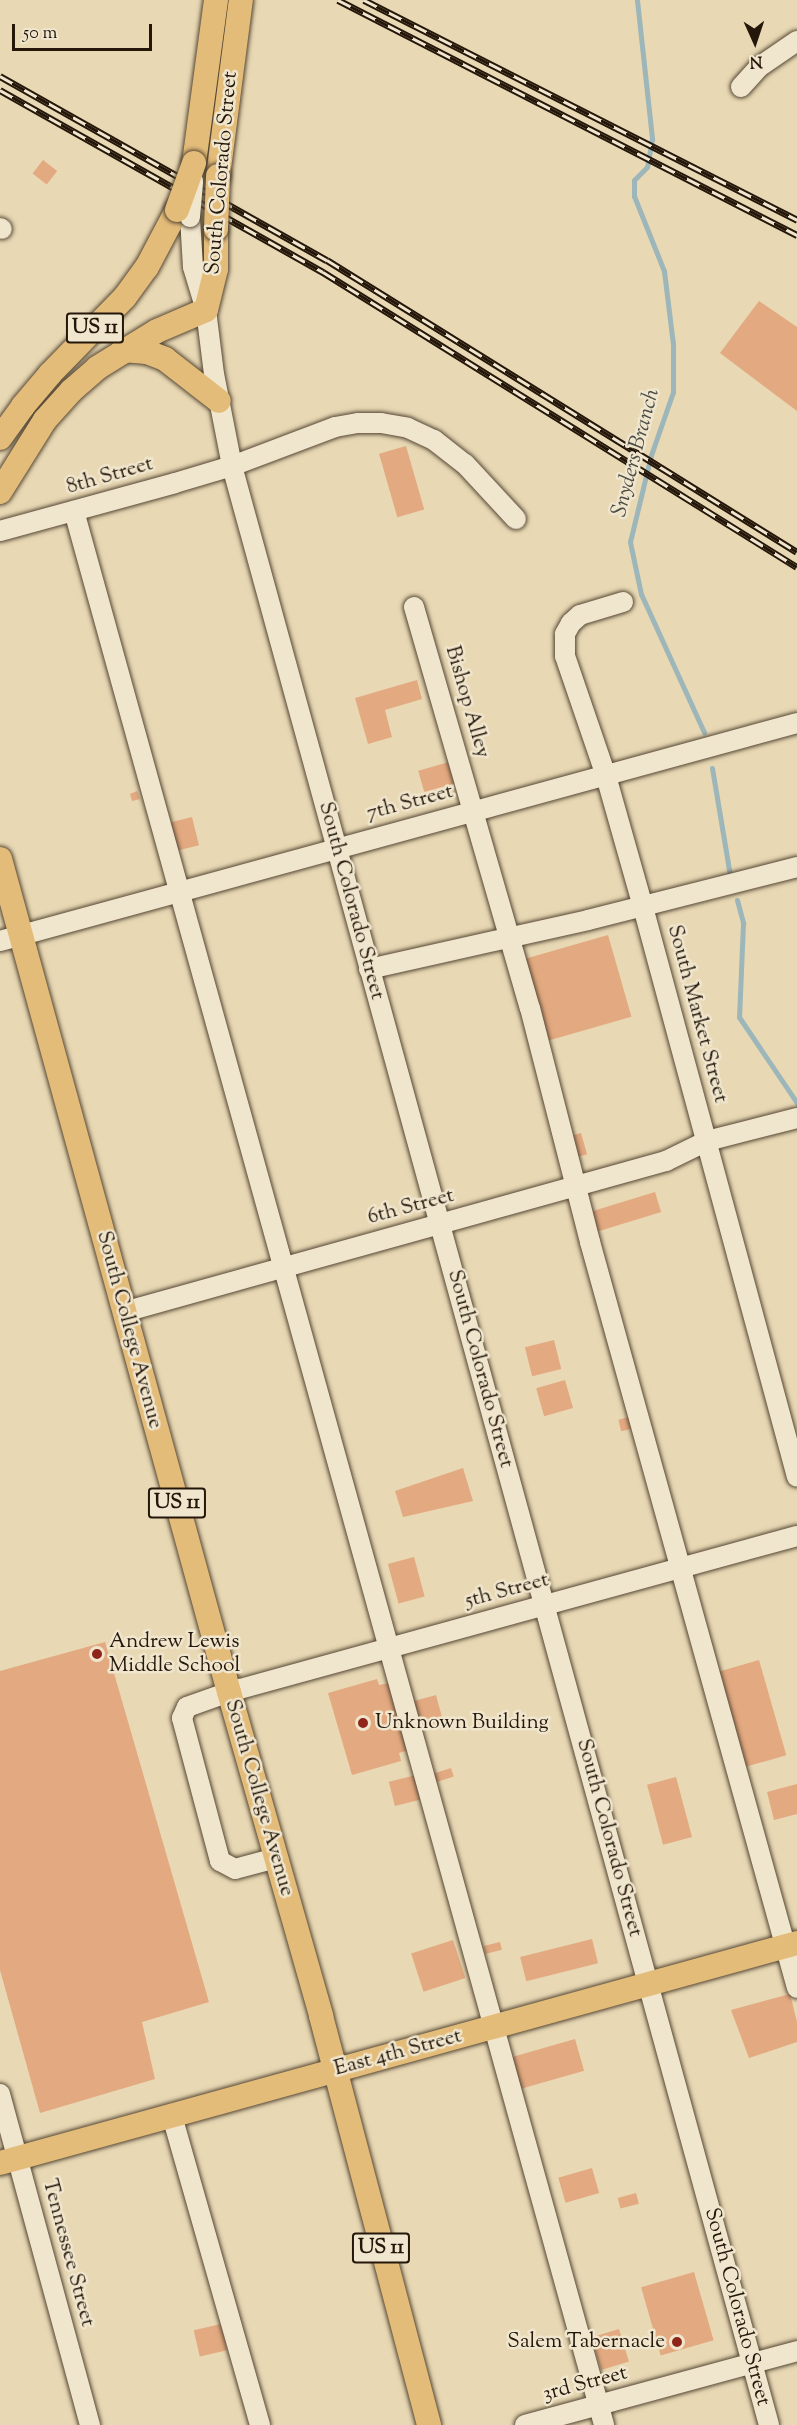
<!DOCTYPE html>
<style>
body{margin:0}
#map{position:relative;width:797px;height:2425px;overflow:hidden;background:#e8d8b4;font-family:"Sorts Mill Goudy",serif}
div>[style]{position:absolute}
.stream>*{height:5px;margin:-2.5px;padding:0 2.5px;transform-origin:2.5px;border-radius:2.5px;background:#9db6b9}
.building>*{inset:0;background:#e3a980;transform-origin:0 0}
.roads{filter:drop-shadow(0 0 2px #554734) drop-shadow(0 0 2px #554734)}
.minor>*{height:20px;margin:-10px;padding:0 10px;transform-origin:10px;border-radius:10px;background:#f0e6ce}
.major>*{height:24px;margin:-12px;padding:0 12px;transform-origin:12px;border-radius:12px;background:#e4bc7a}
.rail>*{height:7px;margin-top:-3.5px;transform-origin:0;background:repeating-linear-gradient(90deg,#f0e6ce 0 14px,#24170a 0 28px);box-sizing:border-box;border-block:2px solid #24170a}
.bridges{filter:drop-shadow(0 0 2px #554734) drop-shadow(0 0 2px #554734)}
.minor-bridge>*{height:20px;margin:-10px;padding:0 10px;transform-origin:10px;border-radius:10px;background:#f0e6ce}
.major-bridge>*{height:24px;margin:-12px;padding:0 12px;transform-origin:12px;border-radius:12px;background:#e4bc7a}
.dots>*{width:16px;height:16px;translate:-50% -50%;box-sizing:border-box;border:3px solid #f0e6ce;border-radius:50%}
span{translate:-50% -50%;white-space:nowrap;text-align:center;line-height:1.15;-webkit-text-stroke:5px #f0e6ce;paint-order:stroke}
.shield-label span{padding:2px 4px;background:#f0e6ce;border:2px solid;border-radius:4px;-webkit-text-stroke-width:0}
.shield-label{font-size:20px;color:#24170a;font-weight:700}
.street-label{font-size:21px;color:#24170a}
.poi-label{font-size:21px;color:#24170a}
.left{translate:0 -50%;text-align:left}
.right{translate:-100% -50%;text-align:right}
.water-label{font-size:22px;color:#4e4f47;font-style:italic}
.north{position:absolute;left:725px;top:12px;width:60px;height:60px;-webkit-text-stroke:4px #f0e6ce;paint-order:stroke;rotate:177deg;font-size:16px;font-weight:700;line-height:24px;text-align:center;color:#24170a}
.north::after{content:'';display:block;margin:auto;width:21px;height:27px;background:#24170a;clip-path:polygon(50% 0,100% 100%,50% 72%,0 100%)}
.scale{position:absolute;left:12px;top:24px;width:140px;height:27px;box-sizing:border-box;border:3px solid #24170a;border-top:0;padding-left:8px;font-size:18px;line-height:21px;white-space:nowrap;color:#24170a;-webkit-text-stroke:4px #f0e6ce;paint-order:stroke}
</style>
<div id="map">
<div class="stream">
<div style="left:637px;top:0;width:140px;rotate:83.8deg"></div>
<div style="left:652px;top:139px;width:28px;rotate:100deg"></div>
<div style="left:647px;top:167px;width:18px;rotate:135deg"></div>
<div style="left:634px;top:180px;width:16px;rotate:90deg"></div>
<div style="left:634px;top:196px;width:81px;rotate:68.2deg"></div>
<div style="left:664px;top:271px;width:74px;rotate:83deg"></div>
<div style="left:673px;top:344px;width:48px;rotate:90deg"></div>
<div style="left:673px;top:392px;width:67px;rotate:109.2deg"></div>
<div style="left:651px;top:455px;width:89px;rotate:103.6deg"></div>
<div style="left:630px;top:542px;width:53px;rotate:78.1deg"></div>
<div style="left:641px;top:594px;width:152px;rotate:65.5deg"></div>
<div style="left:712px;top:768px;width:109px;rotate:80.5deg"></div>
<div style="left:737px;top:900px;width:24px;rotate:75deg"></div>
<div style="left:743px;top:923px;width:94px;rotate:92.4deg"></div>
<div style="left:739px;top:1017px;width:104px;rotate:56deg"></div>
</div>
<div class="building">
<div style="left:43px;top:160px;width:18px;height:17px;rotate:38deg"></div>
<div style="clip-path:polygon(759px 301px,797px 327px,797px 411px,720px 353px)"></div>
<div style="left:406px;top:446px;width:66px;height:28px;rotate:74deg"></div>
<div style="clip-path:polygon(417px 680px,422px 699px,385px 710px,392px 737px,368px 744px,355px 698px)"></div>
<div style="left:449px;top:762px;width:22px;height:32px;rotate:74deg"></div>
<div style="clip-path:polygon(137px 791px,140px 799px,132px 801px,130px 794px)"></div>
<div style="left:192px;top:817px;width:29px;height:24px;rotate:76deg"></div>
<div style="left:608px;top:935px;width:85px;height:86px;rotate:74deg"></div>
<div style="left:581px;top:1133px;width:22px;height:14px;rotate:74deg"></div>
<div style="left:655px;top:1192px;width:21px;height:69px;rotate:73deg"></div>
<div style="left:554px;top:1340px;width:30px;height:30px;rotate:76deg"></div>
<div style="left:565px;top:1380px;width:29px;height:30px;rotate:74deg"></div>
<div style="left:629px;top:1417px;width:12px;height:11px;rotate:76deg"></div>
<div style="clip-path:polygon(463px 1468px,473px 1501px,403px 1517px,395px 1491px)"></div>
<div style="left:414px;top:1557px;width:41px;height:27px;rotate:75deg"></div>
<div style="clip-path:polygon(105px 1642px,209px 2002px,142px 2022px,155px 2079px,40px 2113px,0 1970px,0 1671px)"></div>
<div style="left:759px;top:1660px;width:99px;height:44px;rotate:74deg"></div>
<div style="clip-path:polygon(377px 1679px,379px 1685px,389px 1683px,409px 1750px,399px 1753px,401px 1761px,352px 1775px,328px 1693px)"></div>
<div style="left:436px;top:1695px;width:28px;height:24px;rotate:75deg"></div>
<div style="left:451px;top:1768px;width:9px;height:18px;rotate:72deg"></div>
<div style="left:416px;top:1775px;width:25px;height:28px;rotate:76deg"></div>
<div style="left:676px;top:1777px;width:62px;height:30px;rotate:75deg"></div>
<div style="clip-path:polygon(797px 1784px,797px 1814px,774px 1820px,767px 1792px)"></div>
<div style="left:592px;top:1939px;width:25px;height:74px;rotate:76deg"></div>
<div style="left:453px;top:1940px;width:40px;height:44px;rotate:72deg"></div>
<div style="left:500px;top:1942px;width:8px;height:17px;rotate:76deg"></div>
<div style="clip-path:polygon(790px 1994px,797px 2022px,797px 2042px,749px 2058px,731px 2010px)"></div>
<div style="left:575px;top:2039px;width:33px;height:70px;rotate:74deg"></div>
<div style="left:592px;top:2168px;width:26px;height:35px;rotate:74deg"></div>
<div style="left:636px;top:2193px;width:11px;height:19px;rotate:75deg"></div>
<div style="left:694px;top:2272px;width:71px;height:55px;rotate:74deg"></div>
<div style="left:221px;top:2324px;width:27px;height:28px;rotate:77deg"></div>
<div style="left:619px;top:2329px;width:34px;height:29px;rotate:73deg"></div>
</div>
<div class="roads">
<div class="minor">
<div style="left:741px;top:87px;width:27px;rotate:-48deg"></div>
<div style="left:759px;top:67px;width:46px;rotate:-34.4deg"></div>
<div style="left:190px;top:217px;width:50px;rotate:86.6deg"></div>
<div style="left:193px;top:267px;width:45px;rotate:73.2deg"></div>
<div style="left:206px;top:310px;width:64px;rotate:82.9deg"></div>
<div style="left:214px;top:374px;width:94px;rotate:78.9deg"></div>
<div style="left:232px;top:466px;width:2031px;rotate:74.67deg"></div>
<div style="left:0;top:228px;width:2px;rotate:27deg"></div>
<div style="left:74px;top:511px;width:1986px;rotate:74.52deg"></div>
<div style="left:0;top:531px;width:181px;rotate:-15.3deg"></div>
<div style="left:175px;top:483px;width:59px;rotate:-16.6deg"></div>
<div style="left:232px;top:466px;width:110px;rotate:-20.7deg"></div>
<div style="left:335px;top:427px;width:23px;rotate:-10deg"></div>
<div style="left:358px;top:423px;width:23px"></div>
<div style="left:381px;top:423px;width:27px;rotate:10deg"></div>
<div style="left:408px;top:428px;width:29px;rotate:25deg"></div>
<div style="left:434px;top:440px;width:39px;rotate:38deg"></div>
<div style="left:465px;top:464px;width:75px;rotate:47.2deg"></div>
<div style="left:623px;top:602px;width:45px;rotate:163.2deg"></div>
<div style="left:580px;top:615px;width:12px;rotate:138deg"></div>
<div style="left:571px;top:623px;width:13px;rotate:119deg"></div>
<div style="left:565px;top:634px;width:22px;rotate:90deg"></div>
<div style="left:565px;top:656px;width:127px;rotate:71.1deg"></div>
<div style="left:606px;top:776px;width:136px;rotate:74.2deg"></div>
<div style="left:643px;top:907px;width:590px;rotate:74.88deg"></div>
<div style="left:414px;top:607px;width:417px;rotate:73.9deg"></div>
<div style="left:530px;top:1008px;width:242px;rotate:75.6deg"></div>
<div style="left:590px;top:1242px;width:774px;rotate:74.49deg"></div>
<div style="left:0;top:941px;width:826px;rotate:-15.3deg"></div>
<div style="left:369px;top:969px;width:224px;rotate:-12.6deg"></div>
<div style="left:588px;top:920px;width:216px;rotate:-14.2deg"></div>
<div style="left:124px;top:1312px;width:563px;rotate:-15.57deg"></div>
<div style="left:666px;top:1161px;width:46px;rotate:-26deg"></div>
<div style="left:707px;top:1141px;width:93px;rotate:-14.3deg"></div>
<div style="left:276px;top:1858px;width:42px;rotate:165deg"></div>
<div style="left:235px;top:1869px;width:17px;rotate:-152deg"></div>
<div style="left:220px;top:1861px;width:148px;rotate:-104.9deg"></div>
<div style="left:182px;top:1718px;width:12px;rotate:-66deg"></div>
<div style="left:187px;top:1707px;width:45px;rotate:-19.7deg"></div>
<div style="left:229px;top:1692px;width:589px;rotate:-15.36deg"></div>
<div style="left:0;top:2094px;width:343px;rotate:74.8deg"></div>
<div style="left:172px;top:2116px;width:321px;rotate:74.1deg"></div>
<div style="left:525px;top:2425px;width:282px;rotate:-15.2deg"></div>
</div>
<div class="major">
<div style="left:194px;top:163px;width:164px;rotate:-82.3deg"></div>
<div style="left:218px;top:176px;width:177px;rotate:-82.6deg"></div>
<div style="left:123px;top:350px;width:24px;rotate:5deg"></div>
<div style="left:147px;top:352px;width:19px;rotate:21deg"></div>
<div style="left:165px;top:359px;width:68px;rotate:37.9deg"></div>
<div style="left:0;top:438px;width:39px;rotate:-54deg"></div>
<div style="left:23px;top:406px;width:42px;rotate:-49.8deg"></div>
<div style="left:50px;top:374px;width:107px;rotate:-45.8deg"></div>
<div style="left:125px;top:297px;width:37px;rotate:-54deg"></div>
<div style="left:147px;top:267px;width:64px;rotate:-62.2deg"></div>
<div style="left:0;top:492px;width:85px;rotate:-58deg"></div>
<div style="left:45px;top:420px;width:39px;rotate:-48deg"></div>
<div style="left:71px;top:391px;width:35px;rotate:-41deg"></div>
<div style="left:97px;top:368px;width:70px;rotate:-31.7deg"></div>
<div style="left:157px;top:331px;width:53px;rotate:-23.2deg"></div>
<div style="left:206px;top:310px;width:42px;rotate:-76.3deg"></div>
<div style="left:216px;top:269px;width:40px;rotate:-90deg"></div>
<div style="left:0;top:859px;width:864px;rotate:74.63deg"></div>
<div style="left:229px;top:1692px;width:337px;rotate:74.1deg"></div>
<div style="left:321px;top:2016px;width:423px;rotate:75.2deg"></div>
<div style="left:0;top:2163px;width:827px;rotate:-15.43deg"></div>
</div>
</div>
<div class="rail">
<div style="left:338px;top:0;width:516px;rotate:27.11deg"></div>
<div style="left:364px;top:0;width:486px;rotate:26.9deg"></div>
<div style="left:0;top:76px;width:375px;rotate:29.4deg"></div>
<div style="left:327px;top:260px;width:553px;rotate:31.85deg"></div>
<div style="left:0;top:90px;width:371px;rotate:29.4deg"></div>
<div style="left:323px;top:272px;width:558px;rotate:31.9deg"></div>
</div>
<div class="bridges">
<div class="minor-bridge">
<div style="left:190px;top:217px;width:36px;rotate:-85deg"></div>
</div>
<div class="major-bridge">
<div style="left:177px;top:210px;width:50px;rotate:-70.1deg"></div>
<div style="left:216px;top:229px;width:53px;rotate:-87.8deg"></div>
</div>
</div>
<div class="dots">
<div style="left:97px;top:1654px;background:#8f2418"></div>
<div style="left:363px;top:1723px;background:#8f2418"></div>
<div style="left:677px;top:2342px;background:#8f2418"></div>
</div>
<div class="shield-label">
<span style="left:95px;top:328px">US 11</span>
<span style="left:177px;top:1503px">US 11</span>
<span style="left:381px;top:2248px">US 11</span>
</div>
<div class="street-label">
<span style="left:222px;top:173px;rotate:-85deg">South Colorado Street</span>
<span style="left:110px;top:476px;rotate:-16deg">8th Street</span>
<span style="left:467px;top:702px;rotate:74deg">Bishop Alley</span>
<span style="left:410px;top:803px;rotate:-15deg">7th Street</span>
<span style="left:351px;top:901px;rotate:75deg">South Colorado Street</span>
<span style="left:697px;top:1014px;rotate:75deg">South Market Street</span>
<span style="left:411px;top:1207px;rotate:-15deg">6th Street</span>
<span style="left:129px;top:1330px;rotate:75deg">South College Avenue</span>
<span style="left:480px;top:1369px;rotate:75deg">South Colorado Street</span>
<span style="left:507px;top:1591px;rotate:-15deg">5th Street</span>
<span style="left:259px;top:1798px;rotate:74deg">South College Avenue</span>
<span style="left:609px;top:1838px;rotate:75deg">South Colorado Street</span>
<span style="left:398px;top:2053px;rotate:-15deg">East 4th Street</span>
<span style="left:68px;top:2253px;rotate:75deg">Tennessee Street</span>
<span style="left:737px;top:2307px;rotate:75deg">South Colorado Street</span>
<span style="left:585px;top:2384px;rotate:-15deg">3rd Street</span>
</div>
<div class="poi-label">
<span class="left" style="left:109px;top:1654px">Andrew Lewis<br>Middle School</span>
<span class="left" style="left:375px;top:1723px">Unknown Building</span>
<span class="right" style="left:665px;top:2342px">Salem Tabernacle</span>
</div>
<div class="water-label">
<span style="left:637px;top:453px;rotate:-75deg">Snyders Branch</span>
</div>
<div class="north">N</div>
<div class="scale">50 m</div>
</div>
